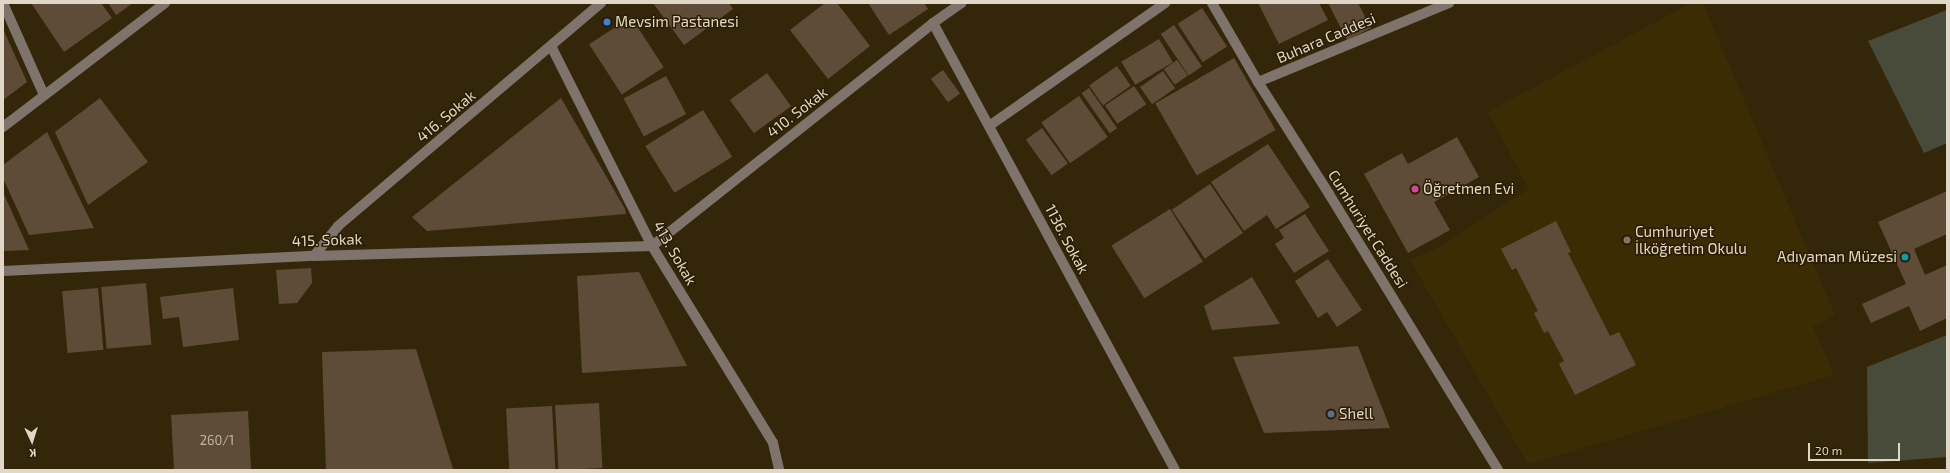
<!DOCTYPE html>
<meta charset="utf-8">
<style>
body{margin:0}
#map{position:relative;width:1950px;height:473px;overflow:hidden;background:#342709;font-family:"Exo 2",sans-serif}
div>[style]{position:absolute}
.built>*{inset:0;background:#3c2c04}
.green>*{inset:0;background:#484b39}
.building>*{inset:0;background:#5f4c38;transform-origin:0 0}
.minor>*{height:10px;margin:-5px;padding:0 5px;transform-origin:5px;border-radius:5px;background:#7e746c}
.dots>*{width:11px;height:11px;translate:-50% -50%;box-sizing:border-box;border:2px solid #2a1d01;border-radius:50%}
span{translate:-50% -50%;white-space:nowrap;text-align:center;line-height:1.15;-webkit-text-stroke:3px #2a1d01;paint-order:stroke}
.number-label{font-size:13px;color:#c0b4a3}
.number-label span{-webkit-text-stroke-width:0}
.poi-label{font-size:15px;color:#e0d7c7}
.left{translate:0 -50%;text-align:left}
.right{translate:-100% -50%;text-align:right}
.street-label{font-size:15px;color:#e0d7c7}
.frame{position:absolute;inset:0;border:4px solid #e0d7c7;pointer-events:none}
.north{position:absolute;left:12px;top:421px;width:40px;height:40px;-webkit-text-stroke:3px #2a1d01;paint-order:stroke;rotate:176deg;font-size:11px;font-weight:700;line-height:16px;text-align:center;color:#e0d7c7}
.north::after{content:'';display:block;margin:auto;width:14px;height:18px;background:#e0d7c7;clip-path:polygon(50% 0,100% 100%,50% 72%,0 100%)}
.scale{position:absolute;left:1808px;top:443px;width:92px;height:18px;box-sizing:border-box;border:2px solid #e0d7c7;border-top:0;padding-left:5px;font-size:12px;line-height:14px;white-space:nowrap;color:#e0d7c7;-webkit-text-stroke:3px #2a1d01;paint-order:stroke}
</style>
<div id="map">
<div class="built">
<div style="clip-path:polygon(1691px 3px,1703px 3px,1835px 315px,1813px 326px,1834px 375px,1528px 464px,1410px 260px,1434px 250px,1529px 189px,1488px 112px)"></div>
</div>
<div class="green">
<div style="clip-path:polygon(1947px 10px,1947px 143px,1924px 153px,1868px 41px)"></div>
<div style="clip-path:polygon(1947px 335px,1947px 457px,1868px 463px,1867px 367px)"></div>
</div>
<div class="building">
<div style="clip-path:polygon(31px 3px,101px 3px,112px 18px,64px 52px)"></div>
<div style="clip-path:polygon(108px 3px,133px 3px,116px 15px)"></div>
<div style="clip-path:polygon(653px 3px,729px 3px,733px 9px,684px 45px)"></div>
<div style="clip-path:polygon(825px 3px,837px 3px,870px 46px,828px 79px,790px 30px)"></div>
<div style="clip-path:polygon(868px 3px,924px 3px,928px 9px,889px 35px)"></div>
<div style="clip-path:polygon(1258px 3px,1319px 3px,1328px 20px,1279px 44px)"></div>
<div style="clip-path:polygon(1328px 3px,1358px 3px,1371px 28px,1347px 40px)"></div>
<div style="left:1202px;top:8px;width:46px;height:29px;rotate:57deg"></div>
<div style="left:631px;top:17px;width:60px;height:50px;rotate:57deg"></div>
<div style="left:1174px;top:25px;width:50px;height:16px;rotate:56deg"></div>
<div style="clip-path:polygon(3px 29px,27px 82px,3px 100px)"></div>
<div style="left:1159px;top:39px;width:27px;height:44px;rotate:59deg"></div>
<div style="left:1234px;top:58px;width:83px;height:91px;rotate:60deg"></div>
<div style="left:1177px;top:60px;width:19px;height:16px;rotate:55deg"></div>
<div style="left:1117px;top:66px;width:24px;height:34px;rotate:55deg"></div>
<div style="left:943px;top:70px;width:29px;height:15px;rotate:54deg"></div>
<div style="left:1163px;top:71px;width:21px;height:28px;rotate:55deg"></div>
<div style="left:767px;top:73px;width:41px;height:46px;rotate:54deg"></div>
<div style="left:666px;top:76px;width:43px;height:48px;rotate:62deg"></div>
<div style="left:1134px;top:86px;width:22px;height:35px;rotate:56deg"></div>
<div style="left:1089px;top:88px;width:49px;height:9px;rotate:55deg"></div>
<div style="left:1079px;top:96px;width:50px;height:46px;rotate:55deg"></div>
<div style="clip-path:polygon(100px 98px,148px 162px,88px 205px,55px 132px)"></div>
<div style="clip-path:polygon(561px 98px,625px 209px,626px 214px,427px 231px,412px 217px)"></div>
<div style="left:703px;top:110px;width:55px;height:68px;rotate:58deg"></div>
<div style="left:1042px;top:128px;width:44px;height:20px;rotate:54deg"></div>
<div style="clip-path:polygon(47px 132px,94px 228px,29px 235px,3px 178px,3px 165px)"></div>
<div style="clip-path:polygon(1457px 137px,1479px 177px,1434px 202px,1450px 230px,1408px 253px,1364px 174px,1402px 153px,1408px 164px)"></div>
<div style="clip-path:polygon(1268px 144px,1310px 207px,1276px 229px,1267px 215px,1244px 231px,1211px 182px)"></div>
<div style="left:1210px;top:184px;width:59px;height:46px;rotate:56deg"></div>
<div style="clip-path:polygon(1947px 191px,1947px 234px,1914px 249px,1925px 275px,1947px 265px,1947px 318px,1920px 331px,1909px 306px,1871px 323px,1862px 304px,1906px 284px,1878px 222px)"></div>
<div style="clip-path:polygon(3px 192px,29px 250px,3px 251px)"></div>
<div style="left:1170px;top:209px;width:62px;height:69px;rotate:58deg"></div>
<div style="clip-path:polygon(1305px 214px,1329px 251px,1294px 273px,1275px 244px,1284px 238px,1279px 230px)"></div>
<div style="clip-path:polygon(1556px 221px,1571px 252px,1568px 253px,1610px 336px,1619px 332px,1636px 365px,1575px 395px,1559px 364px,1564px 361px,1548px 331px,1544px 333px,1534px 313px,1538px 311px,1516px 268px,1512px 270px,1501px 249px)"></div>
<div style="clip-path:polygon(1328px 259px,1362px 310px,1337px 327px,1327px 312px,1318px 318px,1295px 281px)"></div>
<div style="clip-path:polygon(311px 268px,312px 283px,297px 303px,279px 304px,276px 270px)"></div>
<div style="clip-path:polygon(639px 272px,687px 366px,582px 373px,577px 276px)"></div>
<div style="clip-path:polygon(1252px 277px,1280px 324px,1212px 330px,1204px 306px)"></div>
<div style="left:146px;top:283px;width:62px;height:45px;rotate:85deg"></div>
<div style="left:98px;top:288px;width:62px;height:36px;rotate:85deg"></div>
<div style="clip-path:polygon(233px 288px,239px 340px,183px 347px,179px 317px,163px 319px,160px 297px)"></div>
<div style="clip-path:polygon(1358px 346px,1390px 428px,1264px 433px,1233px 357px)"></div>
<div style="clip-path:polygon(416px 349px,453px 469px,326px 470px,322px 352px)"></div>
<div style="left:599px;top:403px;width:65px;height:44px;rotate:87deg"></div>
<div style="left:552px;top:406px;width:64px;height:46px;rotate:87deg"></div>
<div style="left:248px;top:411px;width:59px;height:77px;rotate:87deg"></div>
</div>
<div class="minor">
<div style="left:3px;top:3px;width:101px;rotate:66deg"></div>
<div style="left:1212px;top:3px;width:91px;rotate:59.8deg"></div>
<div style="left:1258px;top:82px;width:133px;rotate:57.6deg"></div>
<div style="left:1329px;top:194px;width:324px;rotate:58.5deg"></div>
<div style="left:933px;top:23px;width:508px;rotate:61.57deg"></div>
<div style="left:551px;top:46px;width:224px;rotate:63.2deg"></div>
<div style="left:652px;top:246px;width:231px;rotate:58.4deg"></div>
<div style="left:773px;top:443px;width:28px;rotate:77deg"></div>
<div style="left:1258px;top:82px;width:207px;rotate:-22.5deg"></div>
<div style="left:989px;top:126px;width:215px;rotate:-34.9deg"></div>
<div style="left:3px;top:127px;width:204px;rotate:-37.4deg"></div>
<div style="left:314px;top:256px;width:38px;rotate:-51deg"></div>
<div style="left:338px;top:226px;width:345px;rotate:-40.3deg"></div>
<div style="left:3px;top:271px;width:311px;rotate:-2.8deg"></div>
<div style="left:314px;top:256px;width:338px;rotate:-1.7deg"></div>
<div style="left:652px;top:246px;width:359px;rotate:-38.4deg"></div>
<div style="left:933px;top:23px;width:35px;rotate:-35deg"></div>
</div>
<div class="dots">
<div style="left:607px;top:22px;background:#3f7fe0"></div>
<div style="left:1415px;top:189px;background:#d1479c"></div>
<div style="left:1627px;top:240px;background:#8d6e63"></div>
<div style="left:1905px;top:257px;background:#0f9aa8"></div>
<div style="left:1331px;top:414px;background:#5c6f8a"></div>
</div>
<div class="number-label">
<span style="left:217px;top:440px">260/1</span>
</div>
<div class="poi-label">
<span class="left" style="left:615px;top:22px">Mevsim Pastanesi</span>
<span class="left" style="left:1423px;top:189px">Öğretmen Evi</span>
<span class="left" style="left:1635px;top:240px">Cumhuriyet<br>İlköğretim Okulu</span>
<span class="right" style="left:1897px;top:257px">Adıyaman Müzesi</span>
<span class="left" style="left:1339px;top:414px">Shell</span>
</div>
<div class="street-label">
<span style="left:1326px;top:38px;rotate:-23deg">Buhara Caddesi</span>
<span style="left:797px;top:112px;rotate:-38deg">410. Sokak</span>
<span style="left:446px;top:116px;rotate:-40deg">416. Sokak</span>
<span style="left:1368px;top:229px;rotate:58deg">Cumhuriyet Caddesi</span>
<span style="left:1067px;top:239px;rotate:62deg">1136. Sokak</span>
<span style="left:327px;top:240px;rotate:-2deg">415. Sokak</span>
<span style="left:675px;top:253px;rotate:60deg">413. Sokak</span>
</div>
<div class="frame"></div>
<div class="north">K</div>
<div class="scale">20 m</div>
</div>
